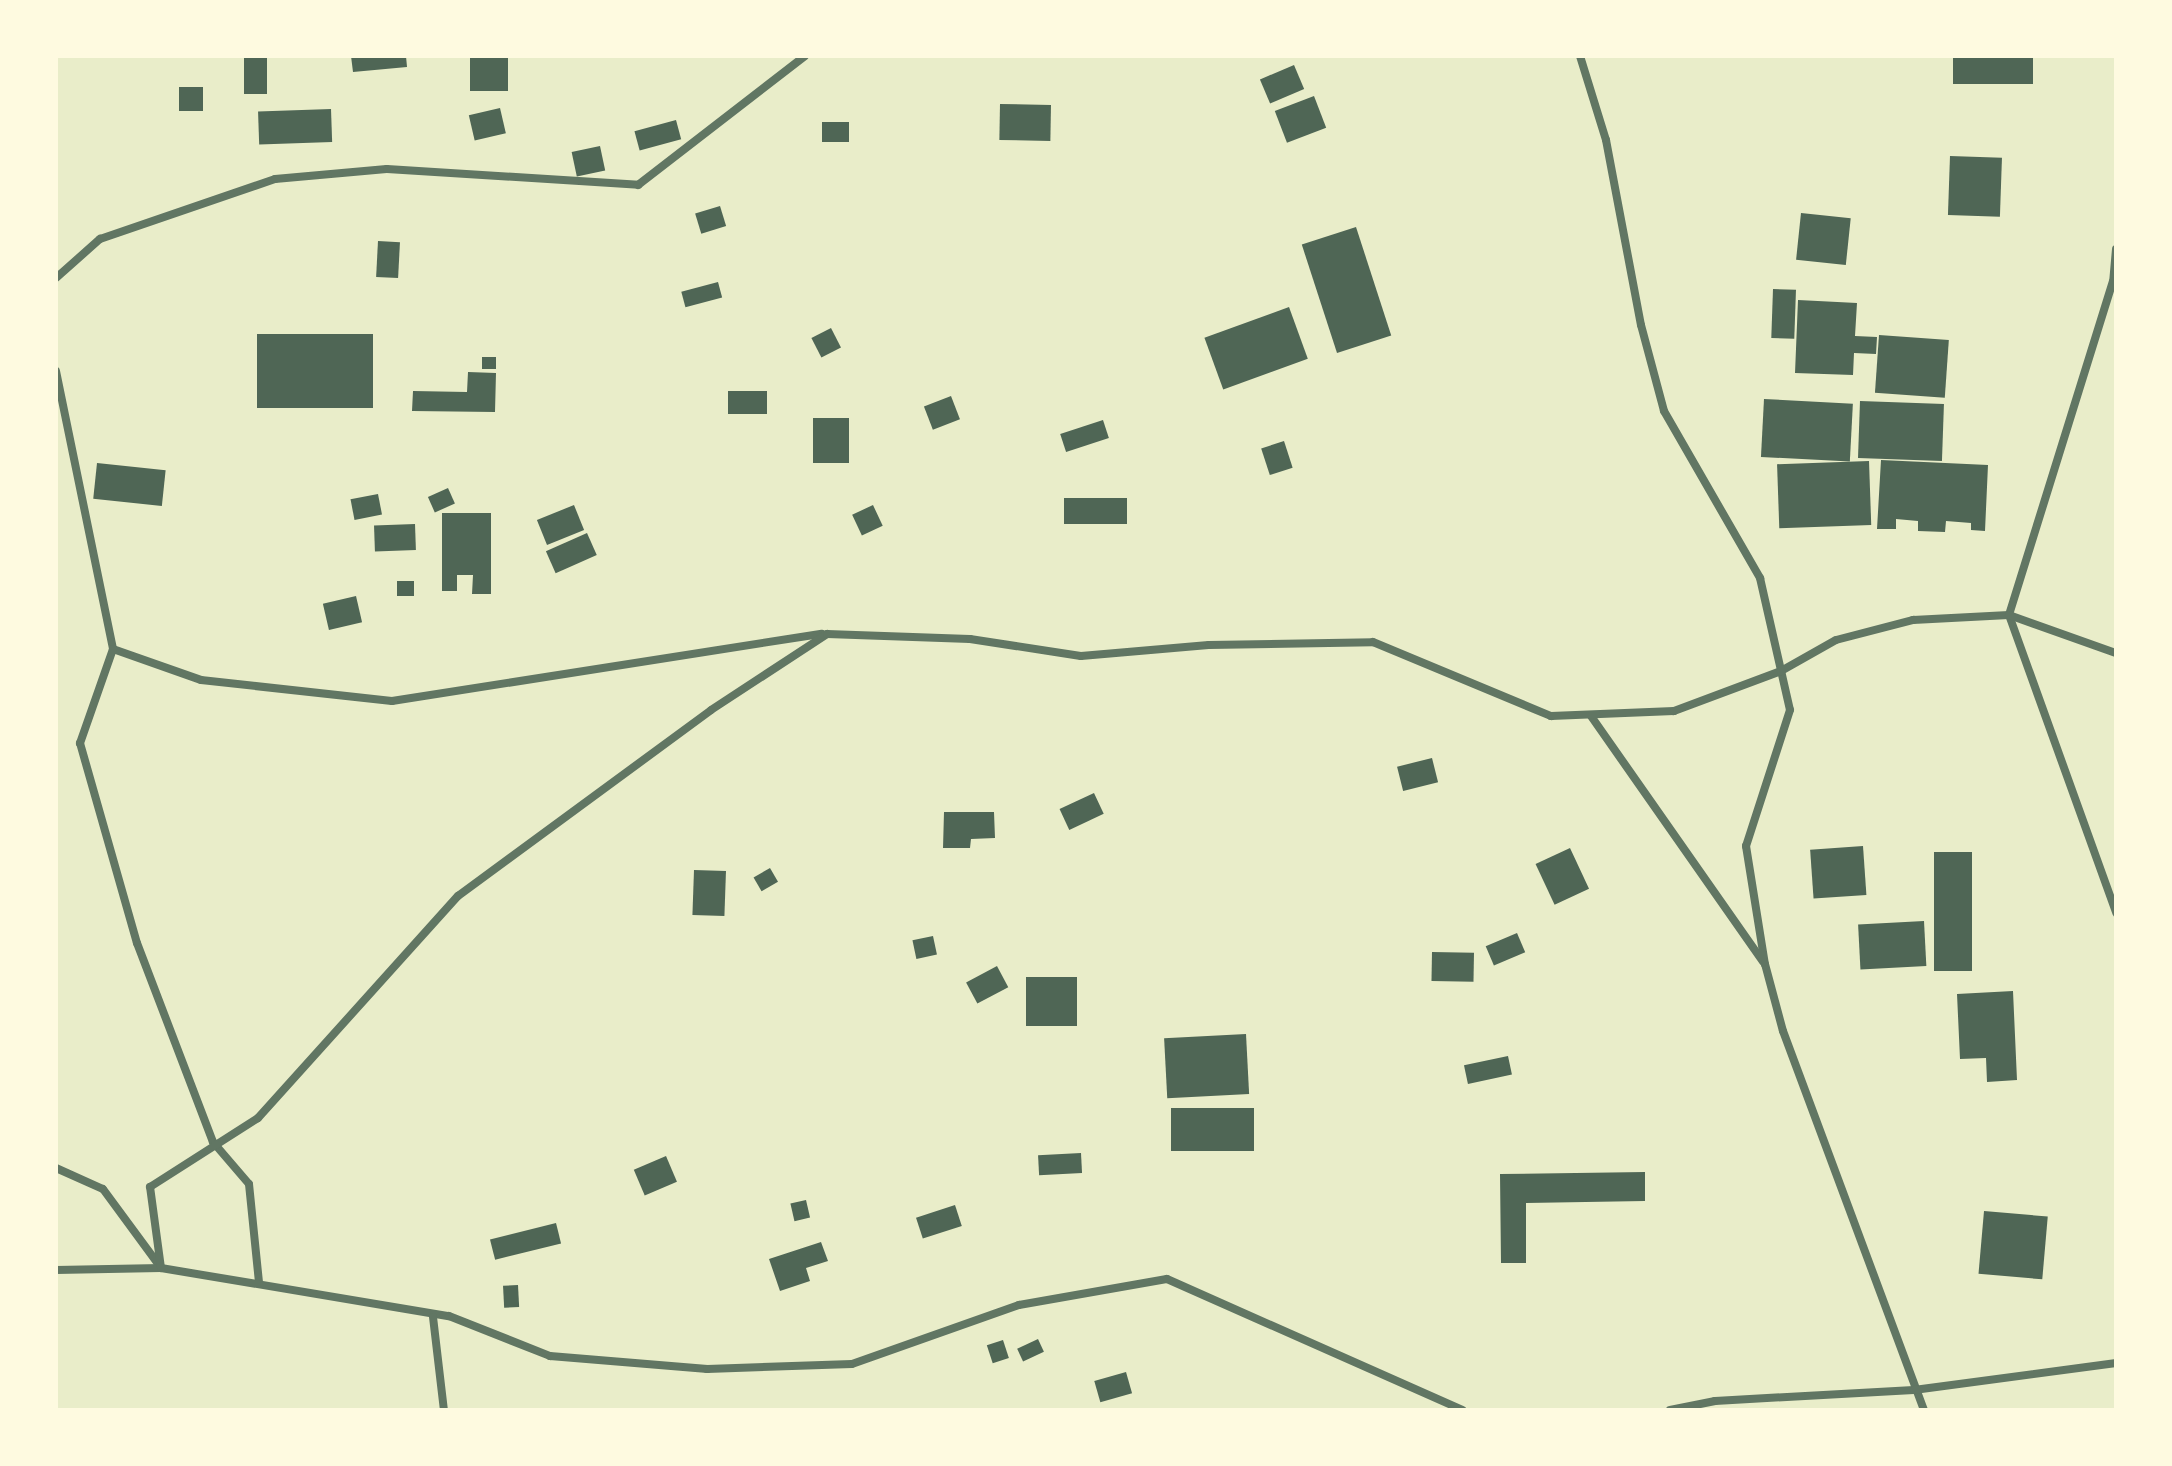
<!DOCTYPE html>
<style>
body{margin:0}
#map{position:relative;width:2172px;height:1466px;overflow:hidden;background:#e9edc9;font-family:Karla,sans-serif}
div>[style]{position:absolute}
.building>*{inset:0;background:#4f6655;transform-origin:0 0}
.minor>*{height:8px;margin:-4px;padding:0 4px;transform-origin:4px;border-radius:4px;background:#617663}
span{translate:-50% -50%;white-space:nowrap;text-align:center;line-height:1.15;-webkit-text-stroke:8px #fefae0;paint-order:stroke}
.frame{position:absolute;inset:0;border:58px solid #fefae0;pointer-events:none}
</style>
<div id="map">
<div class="building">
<div style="left:244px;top:56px;width:23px;height:38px"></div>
<div style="clip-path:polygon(351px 56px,406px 56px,407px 67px,353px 72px)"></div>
<div style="left:470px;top:56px;width:38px;height:35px"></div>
<div style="left:1953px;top:56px;width:80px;height:28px"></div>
<div style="left:1294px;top:65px;width:26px;height:37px;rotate:67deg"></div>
<div style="left:203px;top:87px;width:24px;height:24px;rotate:90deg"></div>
<div style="left:1314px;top:96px;width:34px;height:42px;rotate:69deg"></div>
<div style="left:1000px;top:104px;width:51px;height:36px;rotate:1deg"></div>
<div style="left:500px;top:108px;width:26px;height:32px;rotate:77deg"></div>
<div style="left:331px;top:109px;width:33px;height:73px;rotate:88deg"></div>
<div style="left:676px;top:120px;width:20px;height:43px;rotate:75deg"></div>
<div style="left:822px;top:122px;width:27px;height:20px"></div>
<div style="left:600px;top:146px;width:25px;height:29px;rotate:78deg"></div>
<div style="left:1950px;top:156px;width:52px;height:59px;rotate:2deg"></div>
<div style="left:720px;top:206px;width:21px;height:26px;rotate:73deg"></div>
<div style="left:1801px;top:213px;width:50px;height:47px;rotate:6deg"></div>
<div style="left:1356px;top:227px;width:114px;height:57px;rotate:72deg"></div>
<div style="left:378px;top:241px;width:22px;height:36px;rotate:3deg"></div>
<div style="left:718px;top:282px;width:16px;height:38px;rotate:75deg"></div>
<div style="left:1773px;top:289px;width:23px;height:49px;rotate:2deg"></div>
<div style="clip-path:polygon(1798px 300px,1857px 303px,1855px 336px,1877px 337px,1876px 354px,1854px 353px,1853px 375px,1795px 373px)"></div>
<div style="left:1289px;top:307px;width:55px;height:90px;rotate:70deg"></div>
<div style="left:831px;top:328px;width:22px;height:22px;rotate:63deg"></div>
<div style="left:257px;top:334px;width:116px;height:74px"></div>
<div style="left:1879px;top:335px;width:70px;height:58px;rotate:4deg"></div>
<div style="left:482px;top:357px;width:14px;height:12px"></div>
<div style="clip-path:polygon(468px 372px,496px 373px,495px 412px,412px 411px,413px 391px,467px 392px)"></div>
<div style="left:728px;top:391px;width:39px;height:23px"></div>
<div style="left:951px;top:396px;width:25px;height:29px;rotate:69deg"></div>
<div style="left:1764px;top:399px;width:89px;height:58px;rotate:3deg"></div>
<div style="left:1860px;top:401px;width:84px;height:57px;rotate:2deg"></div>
<div style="left:813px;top:418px;width:36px;height:45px"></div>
<div style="left:1103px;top:420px;width:19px;height:45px;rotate:72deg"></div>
<div style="left:1284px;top:441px;width:28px;height:24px;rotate:72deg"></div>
<div style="clip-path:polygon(1881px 460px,1988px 465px,1985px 531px,1971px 530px,1971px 523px,1946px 521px,1945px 532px,1918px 531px,1918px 521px,1896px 519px,1896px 529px,1877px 529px)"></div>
<div style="left:1869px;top:461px;width:64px;height:92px;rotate:88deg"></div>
<div style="left:97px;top:463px;width:69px;height:36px;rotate:6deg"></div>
<div style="left:448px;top:488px;width:17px;height:22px;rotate:66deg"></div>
<div style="left:378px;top:494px;width:21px;height:28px;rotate:79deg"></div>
<div style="left:1127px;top:498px;width:26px;height:63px;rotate:90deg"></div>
<div style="left:574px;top:505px;width:27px;height:40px;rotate:68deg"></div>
<div style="left:873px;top:505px;width:23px;height:23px;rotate:65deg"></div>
<div style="clip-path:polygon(442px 513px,491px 513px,491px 594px,472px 594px,473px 575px,457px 575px,457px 591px,442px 591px)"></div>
<div style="left:415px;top:524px;width:26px;height:41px;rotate:88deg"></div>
<div style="left:587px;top:533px;width:24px;height:45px;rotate:66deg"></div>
<div style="left:397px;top:581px;width:17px;height:15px"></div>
<div style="left:356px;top:596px;width:27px;height:34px;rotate:77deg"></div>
<div style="left:1432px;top:758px;width:25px;height:36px;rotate:76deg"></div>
<div style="left:1094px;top:793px;width:23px;height:38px;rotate:65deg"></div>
<div style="clip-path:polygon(944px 812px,994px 812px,995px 838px,971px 839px,970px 848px,943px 848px)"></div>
<div style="left:1863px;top:846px;width:49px;height:53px;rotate:86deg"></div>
<div style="left:1570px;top:848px;width:45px;height:38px;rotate:65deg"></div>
<div style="left:1934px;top:852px;width:38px;height:119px"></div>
<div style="left:770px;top:868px;width:16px;height:19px;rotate:60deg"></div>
<div style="left:694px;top:870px;width:32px;height:45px;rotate:2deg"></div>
<div style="left:1924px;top:921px;width:45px;height:66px;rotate:87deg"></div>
<div style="left:1517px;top:933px;width:21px;height:34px;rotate:67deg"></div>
<div style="left:933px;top:936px;width:19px;height:21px;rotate:78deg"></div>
<div style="left:1432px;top:952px;width:42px;height:29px;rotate:1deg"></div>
<div style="left:997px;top:966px;width:24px;height:35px;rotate:62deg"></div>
<div style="left:1026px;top:977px;width:51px;height:49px"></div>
<div style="clip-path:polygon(2013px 991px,2017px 1080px,1987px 1082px,1986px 1058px,1960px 1059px,1957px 994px)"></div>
<div style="left:1246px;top:1034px;width:60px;height:82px;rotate:87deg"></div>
<div style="left:1508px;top:1056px;width:19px;height:45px;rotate:78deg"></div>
<div style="left:1171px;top:1108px;width:83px;height:43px"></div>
<div style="left:1081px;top:1153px;width:20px;height:43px;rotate:87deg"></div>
<div style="left:666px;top:1156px;width:28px;height:35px;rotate:67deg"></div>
<div style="clip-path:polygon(1645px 1172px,1645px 1201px,1526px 1203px,1526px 1263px,1501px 1263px,1500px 1174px)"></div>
<div style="left:806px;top:1200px;width:18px;height:16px;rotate:77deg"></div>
<div style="left:955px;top:1205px;width:22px;height:41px;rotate:72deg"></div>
<div style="left:1984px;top:1211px;width:64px;height:63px;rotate:5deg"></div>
<div style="left:556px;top:1223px;width:21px;height:68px;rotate:76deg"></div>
<div style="clip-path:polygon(821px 1242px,828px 1261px,806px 1268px,810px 1281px,780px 1291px,769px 1259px)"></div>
<div style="left:518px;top:1285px;width:22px;height:15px;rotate:87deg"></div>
<div style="left:1038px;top:1339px;width:14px;height:23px;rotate:65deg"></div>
<div style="left:1003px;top:1340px;width:19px;height:17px;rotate:72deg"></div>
<div style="left:1126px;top:1372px;width:22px;height:33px;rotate:74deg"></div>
</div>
<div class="minor">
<div style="left:1580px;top:56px;width:88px;rotate:72.8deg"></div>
<div style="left:1606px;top:140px;width:188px;rotate:79.3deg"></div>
<div style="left:1641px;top:325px;width:89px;rotate:75deg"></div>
<div style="left:1664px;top:411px;width:193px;rotate:60.1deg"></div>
<div style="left:1760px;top:578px;width:135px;rotate:77.2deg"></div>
<div style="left:1790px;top:710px;width:143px;rotate:107.9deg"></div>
<div style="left:1746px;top:846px;width:120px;rotate:80.9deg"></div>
<div style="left:1765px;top:964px;width:69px;rotate:75deg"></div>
<div style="left:1783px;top:1031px;width:404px;rotate:69.6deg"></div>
<div style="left:2116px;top:249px;width:32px;rotate:95deg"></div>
<div style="left:2113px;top:281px;width:350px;rotate:107.3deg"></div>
<div style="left:2009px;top:615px;width:317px;rotate:70.2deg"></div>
<div style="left:56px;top:278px;width:59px;rotate:-41.6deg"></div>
<div style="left:100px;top:239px;width:185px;rotate:-18.9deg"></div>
<div style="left:275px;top:179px;width:112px;rotate:-5.1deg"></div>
<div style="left:387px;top:169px;width:252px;rotate:3.6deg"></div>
<div style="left:638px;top:185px;width:211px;rotate:-37.7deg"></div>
<div style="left:56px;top:371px;width:284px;rotate:78.4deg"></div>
<div style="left:113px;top:649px;width:93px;rotate:19.4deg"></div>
<div style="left:201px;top:680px;width:192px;rotate:6.3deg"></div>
<div style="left:392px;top:701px;width:435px;rotate:-8.9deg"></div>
<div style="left:113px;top:649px;width:100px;rotate:109.3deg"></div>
<div style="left:80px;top:743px;width:208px;rotate:74.1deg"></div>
<div style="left:137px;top:943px;width:213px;rotate:69.1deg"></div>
<div style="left:213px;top:1142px;width:55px;rotate:49.4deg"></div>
<div style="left:249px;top:1184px;width:100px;rotate:84.2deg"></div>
<div style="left:1591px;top:716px;width:300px;rotate:55deg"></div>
<div style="left:56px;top:1168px;width:51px;rotate:24.1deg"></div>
<div style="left:103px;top:1189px;width:98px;rotate:53.7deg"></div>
<div style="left:161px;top:1268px;width:292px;rotate:9.5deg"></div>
<div style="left:449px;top:1316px;width:109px;rotate:21.6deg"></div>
<div style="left:550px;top:1356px;width:158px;rotate:4.7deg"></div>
<div style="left:707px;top:1369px;width:145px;rotate:-2deg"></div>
<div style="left:852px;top:1364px;width:177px;rotate:-19.5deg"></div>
<div style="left:1019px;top:1305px;width:150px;rotate:-10deg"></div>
<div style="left:1167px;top:1279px;width:323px;rotate:23.9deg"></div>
<div style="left:56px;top:1270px;width:105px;rotate:-1.1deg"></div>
<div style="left:161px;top:1268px;width:82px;rotate:-97.7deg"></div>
<div style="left:150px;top:1187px;width:128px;rotate:-32.6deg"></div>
<div style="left:258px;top:1118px;width:299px;rotate:-48deg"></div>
<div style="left:458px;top:896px;width:314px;rotate:-36.3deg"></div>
<div style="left:711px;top:710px;width:139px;rotate:-33.2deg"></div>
<div style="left:827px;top:634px;width:143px;rotate:2deg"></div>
<div style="left:970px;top:639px;width:112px;rotate:8.7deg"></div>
<div style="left:1081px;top:656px;width:128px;rotate:-4.9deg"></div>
<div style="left:1209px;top:645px;width:164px;rotate:-1deg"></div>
<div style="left:1373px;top:642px;width:193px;rotate:22.6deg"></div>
<div style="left:1551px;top:716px;width:123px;rotate:-2.3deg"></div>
<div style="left:1674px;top:711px;width:114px;rotate:-20.5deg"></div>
<div style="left:1781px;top:671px;width:63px;rotate:-29.4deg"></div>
<div style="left:1836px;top:640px;width:80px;rotate:-14.6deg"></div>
<div style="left:1913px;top:620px;width:96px;rotate:-3deg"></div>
<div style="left:2009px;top:615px;width:114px;rotate:19.6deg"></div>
<div style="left:433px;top:1317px;width:94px;rotate:83.3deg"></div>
<div style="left:1670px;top:1410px;width:46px;rotate:-11.3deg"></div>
<div style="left:1715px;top:1401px;width:199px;rotate:-3.2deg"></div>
<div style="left:1914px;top:1390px;width:204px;rotate:-7.6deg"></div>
</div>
<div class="frame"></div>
</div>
